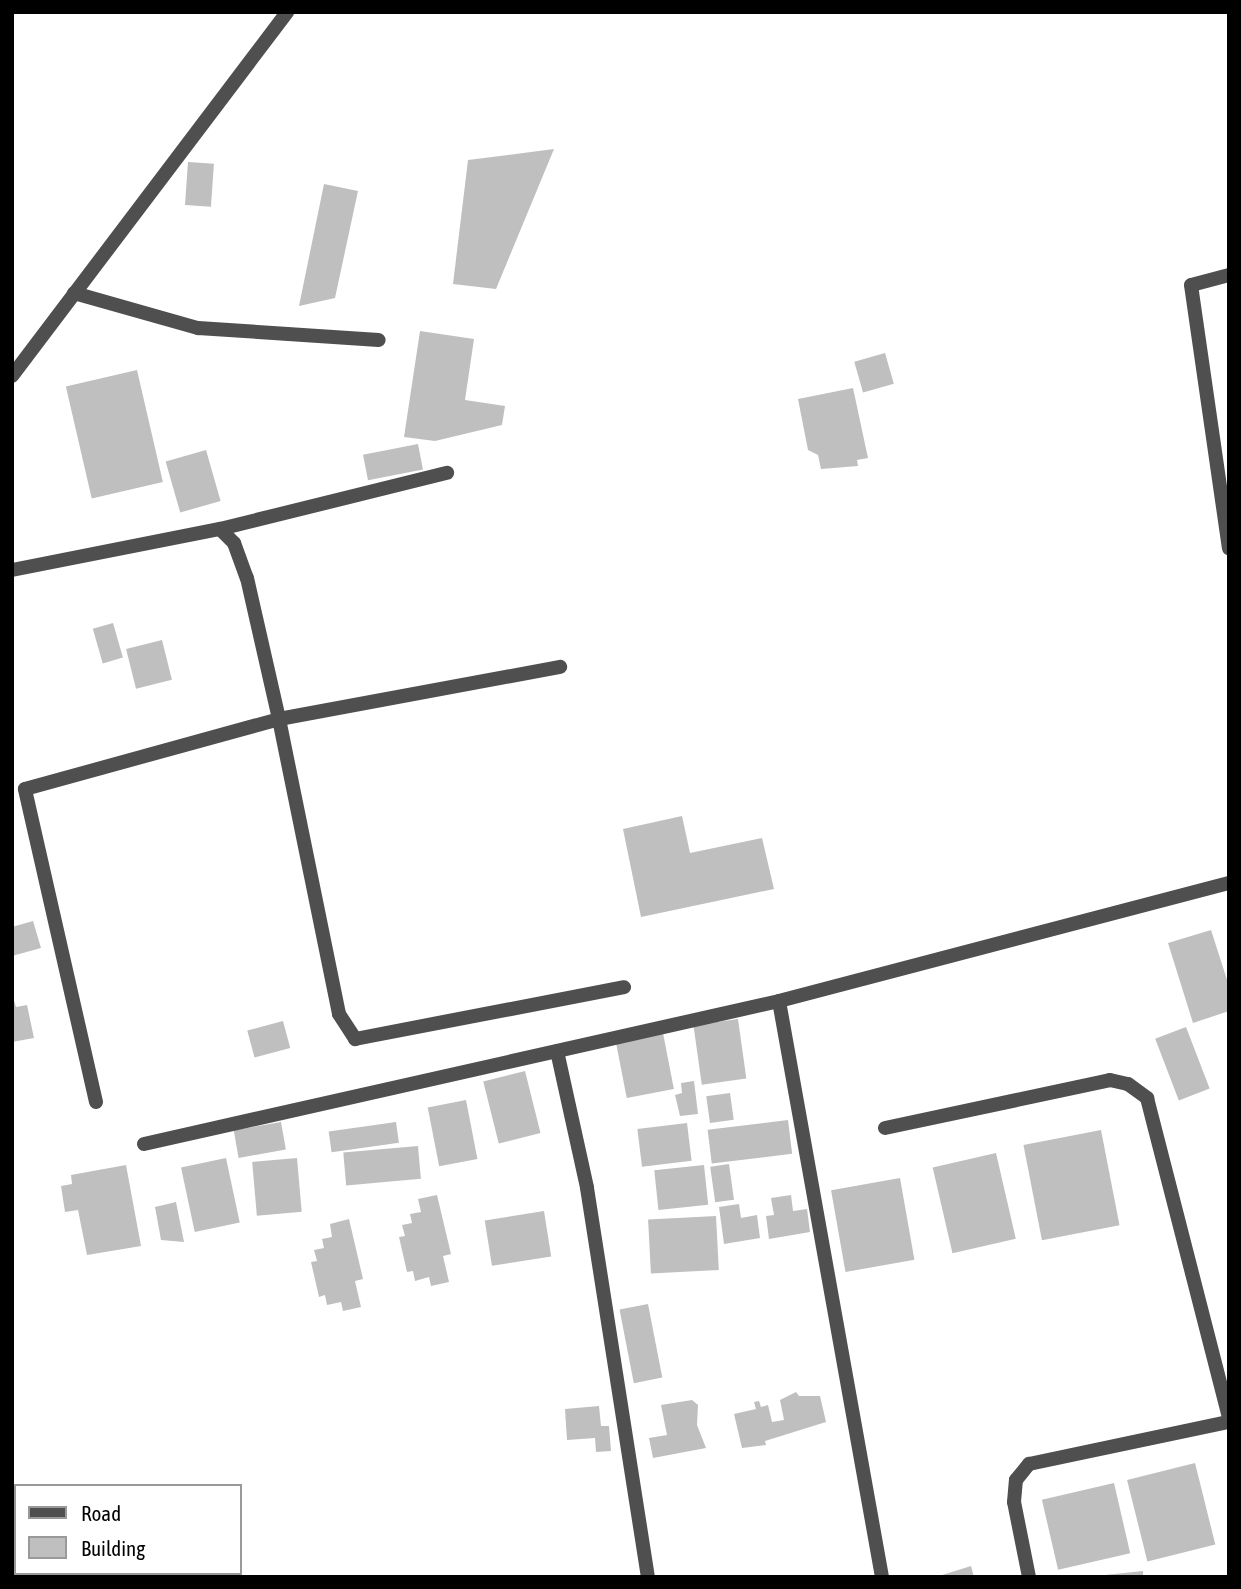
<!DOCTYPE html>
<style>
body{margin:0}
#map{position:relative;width:1241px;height:1589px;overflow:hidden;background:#fff;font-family:"Asap Condensed",sans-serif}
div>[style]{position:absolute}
.building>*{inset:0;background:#bfbfbf;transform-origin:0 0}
.minor>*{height:14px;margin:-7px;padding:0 7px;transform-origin:7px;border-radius:7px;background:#4f4f4f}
span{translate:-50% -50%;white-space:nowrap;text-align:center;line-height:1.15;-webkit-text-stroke:5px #fff;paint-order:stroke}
.frame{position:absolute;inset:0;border:14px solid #000;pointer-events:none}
.legend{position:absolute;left:14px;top:1484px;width:228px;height:91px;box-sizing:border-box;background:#fff;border:2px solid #999;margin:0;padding:9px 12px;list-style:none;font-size:21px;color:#000}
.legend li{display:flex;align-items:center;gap:14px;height:35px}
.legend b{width:35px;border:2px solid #999}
</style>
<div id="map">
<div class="building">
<div style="clip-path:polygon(554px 149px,496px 289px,453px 284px,468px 160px)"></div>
<div style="left:188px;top:162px;width:26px;height:43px;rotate:4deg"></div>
<div style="clip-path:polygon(324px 184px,358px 191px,335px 298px,299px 306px)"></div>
<div style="clip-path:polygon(420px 331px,474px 339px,465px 400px,505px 406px,502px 425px,435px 441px,404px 437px)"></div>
<div style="left:885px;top:353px;width:32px;height:32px;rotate:74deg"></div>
<div style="left:137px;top:370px;width:115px;height:73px;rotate:77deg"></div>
<div style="clip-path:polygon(853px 388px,868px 458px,857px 460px,858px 466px,821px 469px,818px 455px,808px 450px,798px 399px)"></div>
<div style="left:418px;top:444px;width:26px;height:56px;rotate:79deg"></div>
<div style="left:206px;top:450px;width:53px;height:42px;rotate:74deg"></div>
<div style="left:113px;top:623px;width:36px;height:21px;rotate:74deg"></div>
<div style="left:162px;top:640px;width:41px;height:37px;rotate:76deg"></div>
<div style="clip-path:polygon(682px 816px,690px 853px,762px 838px,774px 889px,641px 917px,623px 829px)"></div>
<div style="clip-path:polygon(33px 921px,41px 948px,12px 956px,12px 927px)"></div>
<div style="clip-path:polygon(1211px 930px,1229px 986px,1229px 1011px,1193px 1023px,1168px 943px)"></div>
<div style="clip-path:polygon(12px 994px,16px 1007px,27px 1005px,34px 1038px,12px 1042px)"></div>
<div style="left:738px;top:1019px;width:60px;height:45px;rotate:82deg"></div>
<div style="left:283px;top:1021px;width:28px;height:37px;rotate:75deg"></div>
<div style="left:1186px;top:1027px;width:66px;height:33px;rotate:69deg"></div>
<div style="left:663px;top:1033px;width:57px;height:48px;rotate:79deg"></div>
<div style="left:525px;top:1071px;width:64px;height:43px;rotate:76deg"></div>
<div style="clip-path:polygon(694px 1081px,698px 1114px,680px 1116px,675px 1095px,682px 1093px,681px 1083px)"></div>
<div style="left:730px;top:1093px;width:27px;height:24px;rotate:82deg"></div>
<div style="left:466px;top:1100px;width:60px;height:39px;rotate:79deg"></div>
<div style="left:788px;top:1120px;width:34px;height:81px;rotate:83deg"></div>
<div style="left:281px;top:1122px;width:28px;height:48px;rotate:80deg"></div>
<div style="left:396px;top:1122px;width:21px;height:68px;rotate:82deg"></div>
<div style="left:687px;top:1123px;width:38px;height:50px;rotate:83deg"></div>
<div style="left:1101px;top:1130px;width:97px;height:79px;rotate:79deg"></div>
<div style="left:418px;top:1146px;width:33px;height:75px;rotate:85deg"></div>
<div style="left:996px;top:1153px;width:88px;height:65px;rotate:77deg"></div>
<div style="left:226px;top:1158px;width:66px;height:46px;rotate:78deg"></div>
<div style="left:297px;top:1158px;width:54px;height:45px;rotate:85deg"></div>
<div style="left:729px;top:1164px;width:36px;height:19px;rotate:82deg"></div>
<div style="clip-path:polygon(126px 1165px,141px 1246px,87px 1255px,78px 1210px,65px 1212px,61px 1186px,72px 1184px,71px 1175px)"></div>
<div style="left:704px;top:1165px;width:40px;height:50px;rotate:84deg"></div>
<div style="left:900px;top:1178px;width:83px;height:70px;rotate:80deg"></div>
<div style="clip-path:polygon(437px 1195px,451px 1254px,443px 1256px,449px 1282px,431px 1286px,429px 1277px,415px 1281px,413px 1271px,407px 1272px,399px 1237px,405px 1236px,402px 1225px,412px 1223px,410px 1214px,421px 1212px,418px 1199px)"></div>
<div style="clip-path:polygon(791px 1195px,793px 1211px,807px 1209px,810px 1232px,769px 1239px,766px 1216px,774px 1215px,771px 1198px)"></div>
<div style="clip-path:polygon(176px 1202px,184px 1242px,161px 1240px,155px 1207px)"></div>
<div style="clip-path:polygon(739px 1204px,741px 1218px,757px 1215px,760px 1238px,724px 1244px,719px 1207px)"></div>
<div style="left:544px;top:1211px;width:46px;height:60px;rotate:81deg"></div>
<div style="left:716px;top:1216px;width:54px;height:68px;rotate:87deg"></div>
<div style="clip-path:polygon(349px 1219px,363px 1279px,355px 1281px,361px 1307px,343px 1311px,341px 1302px,327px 1305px,325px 1295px,319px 1297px,311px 1262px,317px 1261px,314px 1250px,324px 1248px,322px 1239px,332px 1237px,330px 1224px)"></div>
<div style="left:648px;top:1304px;width:75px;height:29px;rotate:79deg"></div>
<div style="clip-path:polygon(796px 1392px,799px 1396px,820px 1396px,826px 1422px,765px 1441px,766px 1445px,742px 1448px,734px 1414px,756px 1409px,754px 1402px,759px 1401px,761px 1407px,768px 1405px,772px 1422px,784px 1420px,780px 1400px)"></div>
<div style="clip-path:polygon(692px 1400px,698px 1405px,697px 1425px,706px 1448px,653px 1458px,649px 1438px,667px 1435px,661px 1405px)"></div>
<div style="clip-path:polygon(599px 1406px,601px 1426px,609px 1426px,611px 1451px,596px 1452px,595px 1438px,567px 1440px,565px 1409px)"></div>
<div style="left:1195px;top:1463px;width:84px;height:70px;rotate:76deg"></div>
<div style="left:1114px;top:1483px;width:72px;height:74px;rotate:77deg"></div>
<div style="clip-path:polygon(971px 1566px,974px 1577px,939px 1577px,939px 1576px)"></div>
<div style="clip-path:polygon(1143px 1571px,1143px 1577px,1105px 1577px,1105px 1575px)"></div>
</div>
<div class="minor">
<div style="left:1229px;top:275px;width:39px;rotate:165deg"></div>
<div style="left:1191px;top:285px;width:266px;rotate:81.8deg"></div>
<div style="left:74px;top:293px;width:129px;rotate:15.8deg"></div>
<div style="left:198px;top:328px;width:181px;rotate:3.8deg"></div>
<div style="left:12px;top:376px;width:456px;rotate:-52.9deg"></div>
<div style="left:220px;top:529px;width:234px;rotate:-13.9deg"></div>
<div style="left:12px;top:570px;width:212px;rotate:-11.2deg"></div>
<div style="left:220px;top:529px;width:20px;rotate:45deg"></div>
<div style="left:234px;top:543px;width:37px;rotate:70deg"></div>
<div style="left:247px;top:578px;width:145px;rotate:77.2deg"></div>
<div style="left:279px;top:719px;width:286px;rotate:-10.5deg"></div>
<div style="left:557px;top:1051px;width:140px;rotate:77.6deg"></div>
<div style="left:587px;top:1188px;width:394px;rotate:81.1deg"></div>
<div style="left:96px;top:1102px;width:321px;rotate:-102.8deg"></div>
<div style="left:25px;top:789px;width:263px;rotate:-15.4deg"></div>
<div style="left:279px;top:719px;width:301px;rotate:78.5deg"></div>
<div style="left:339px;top:1014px;width:30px;rotate:57deg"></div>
<div style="left:355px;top:1039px;width:274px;rotate:-10.9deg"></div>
<div style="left:885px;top:1128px;width:230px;rotate:-12deg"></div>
<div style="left:1110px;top:1080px;width:18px;rotate:13deg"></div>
<div style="left:1128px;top:1084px;width:24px;rotate:36deg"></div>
<div style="left:1147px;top:1098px;width:329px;rotate:75.6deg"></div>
<div style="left:144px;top:1144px;width:651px;rotate:-12.69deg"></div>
<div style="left:882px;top:1577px;width:585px;rotate:-100.14deg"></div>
<div style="left:779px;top:1001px;width:465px;rotate:-14.7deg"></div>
<div style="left:1029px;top:1577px;width:76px;rotate:-101.3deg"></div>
<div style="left:1014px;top:1502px;width:22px;rotate:-85deg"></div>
<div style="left:1016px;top:1480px;width:21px;rotate:-51deg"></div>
<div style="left:1029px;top:1464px;width:204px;rotate:-11.9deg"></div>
</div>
<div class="frame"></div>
<ul class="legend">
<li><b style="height:9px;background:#4f4f4f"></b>Road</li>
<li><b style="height:19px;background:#bfbfbf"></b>Building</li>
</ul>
</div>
